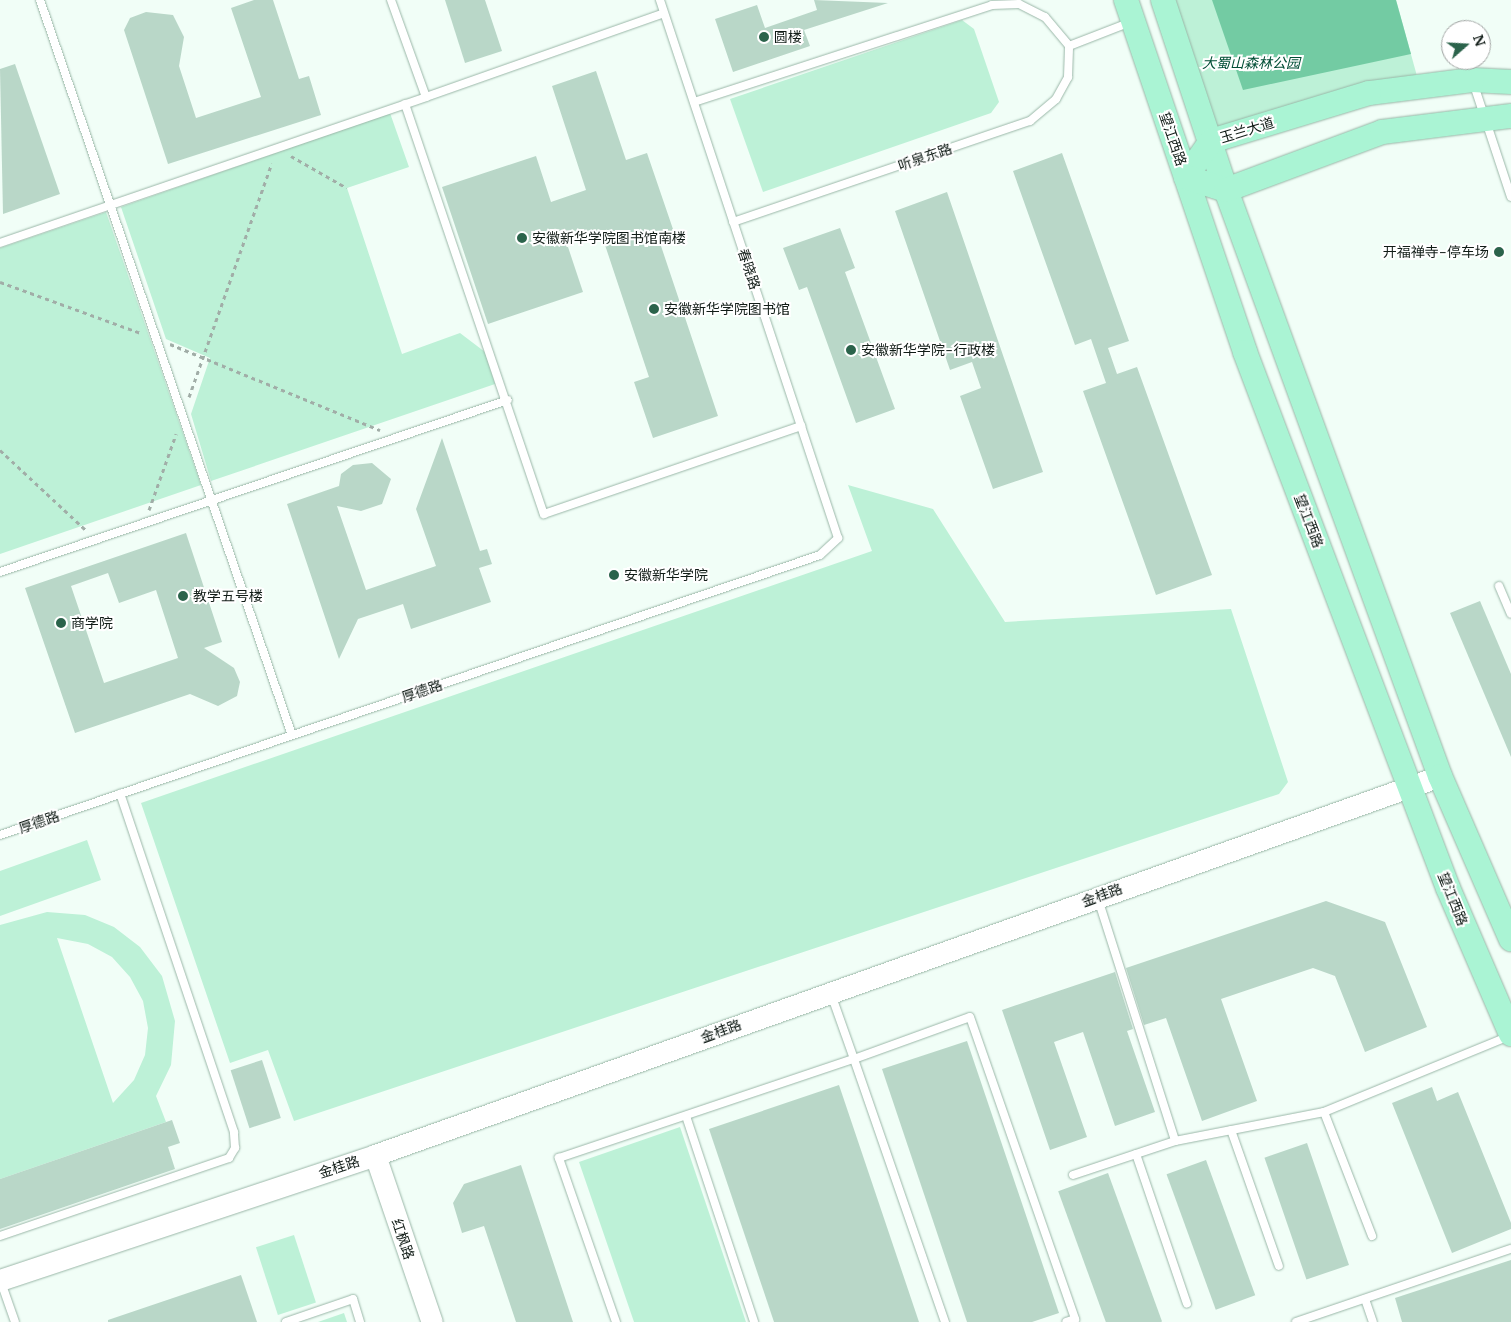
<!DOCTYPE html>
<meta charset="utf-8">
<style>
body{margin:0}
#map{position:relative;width:1511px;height:1322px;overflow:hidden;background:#f1fef7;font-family:Merriweather,"Noto Sans SC",serif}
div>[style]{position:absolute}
.green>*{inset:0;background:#bdf1d7;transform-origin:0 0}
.forest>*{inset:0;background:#73cba3}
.building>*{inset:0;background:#b9d7c8;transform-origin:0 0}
.path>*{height:3px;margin-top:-1.5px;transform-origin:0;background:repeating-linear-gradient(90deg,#a1ada7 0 4px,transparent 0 8px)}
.roads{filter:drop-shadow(0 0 1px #9ab7a8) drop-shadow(0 0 1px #9ab7a8)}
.lane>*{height:8px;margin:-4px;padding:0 4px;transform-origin:4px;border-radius:4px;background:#fff}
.secondary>*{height:21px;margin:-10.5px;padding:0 10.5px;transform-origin:10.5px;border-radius:10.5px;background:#fff}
.primary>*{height:24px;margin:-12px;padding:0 12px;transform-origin:12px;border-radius:12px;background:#aaf4d4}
.dots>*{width:14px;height:14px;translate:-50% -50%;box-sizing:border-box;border:2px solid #fff;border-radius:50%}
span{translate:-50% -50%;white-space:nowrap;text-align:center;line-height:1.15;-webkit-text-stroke:4px #fff;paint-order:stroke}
.poi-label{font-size:14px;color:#111c17}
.left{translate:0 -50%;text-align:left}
.right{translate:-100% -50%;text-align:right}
.park-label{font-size:14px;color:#014e35;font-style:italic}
.street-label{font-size:14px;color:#111c17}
.north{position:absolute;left:1441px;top:20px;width:50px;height:50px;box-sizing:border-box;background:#fff;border:1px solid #a0a4a2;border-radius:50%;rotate:71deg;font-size:14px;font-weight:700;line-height:20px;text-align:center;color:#111c17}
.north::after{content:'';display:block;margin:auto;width:18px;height:22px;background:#2b634b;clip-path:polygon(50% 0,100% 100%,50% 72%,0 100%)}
</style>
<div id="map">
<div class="green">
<div style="clip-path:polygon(1163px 0,1396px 0,1420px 87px,1211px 141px)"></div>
<div style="clip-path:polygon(962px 20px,974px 29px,999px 102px,991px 113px,763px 192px,730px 99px)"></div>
<div style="clip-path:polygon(390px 113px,409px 167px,347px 188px,402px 354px,460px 333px,485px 352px,495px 384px,211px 481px,191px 414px,210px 358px,166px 339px,121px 207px)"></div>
<div style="clip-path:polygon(106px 212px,201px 485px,0 554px,0 248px)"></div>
<div style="clip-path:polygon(848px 485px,933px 509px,1005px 622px,1231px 609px,1288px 782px,1279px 794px,294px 1121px,268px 1050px,230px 1063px,141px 803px,872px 551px)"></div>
<div style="clip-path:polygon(87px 840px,101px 880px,0 916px,0 871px)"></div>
<div style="clip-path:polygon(evenodd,47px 912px,85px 915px,114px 927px,140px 947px,162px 976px,175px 1021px,171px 1065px,156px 1096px,166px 1122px,0 1179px,0 925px,47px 912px,57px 938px,88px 944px,112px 957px,130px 977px,143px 1001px,148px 1028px,145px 1055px,134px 1080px,113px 1103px,57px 938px)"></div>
<div style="clip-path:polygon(680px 1127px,746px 1322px,634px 1322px,579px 1162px)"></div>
<div style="left:294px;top:1235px;width:71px;height:40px;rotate:72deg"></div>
<div style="clip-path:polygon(344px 1313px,347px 1322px,318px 1322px)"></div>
</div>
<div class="forest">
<div style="clip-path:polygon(1212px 0,1396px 0,1411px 54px,1243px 90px)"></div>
</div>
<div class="building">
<div style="clip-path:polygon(254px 0,273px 0,299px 79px,309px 76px,321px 115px,168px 164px,124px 30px,130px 18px,146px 12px,173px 15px,184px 37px,179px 66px,196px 118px,261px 97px,231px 8px)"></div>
<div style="clip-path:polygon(445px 0,485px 0,502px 51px,465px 63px)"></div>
<div style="clip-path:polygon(814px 0,888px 3px,804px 30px,810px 46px,733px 72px,715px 19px,757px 5px,765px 28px,817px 10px)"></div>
<div style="clip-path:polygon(15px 64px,60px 194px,3px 214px,0 69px)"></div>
<div style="clip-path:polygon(596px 71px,626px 160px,647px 153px,675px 235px,659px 240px,718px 416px,653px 438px,634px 382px,649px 377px,601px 233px,567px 244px,583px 292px,488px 324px,442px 187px,536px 156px,551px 202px,586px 190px,552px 86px)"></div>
<div style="clip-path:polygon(1062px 153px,1129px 341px,1108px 348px,1117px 374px,1137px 367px,1212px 575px,1156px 595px,1083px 391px,1106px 383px,1091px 339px,1075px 345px,1013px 171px)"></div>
<div style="clip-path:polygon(947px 192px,1043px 472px,993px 489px,960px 396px,981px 388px,972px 362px,950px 370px,895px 211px)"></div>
<div style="clip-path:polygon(840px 228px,855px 268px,845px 272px,895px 409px,856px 423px,807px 287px,799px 290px,783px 248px)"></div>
<div style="clip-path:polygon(442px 438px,480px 551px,487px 549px,492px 564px,479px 568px,491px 602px,411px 629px,403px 604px,358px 619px,339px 659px,287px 504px,339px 486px,341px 474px,353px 465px,372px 463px,391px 479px,382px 504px,361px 511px,337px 506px,366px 590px,436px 566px,416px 509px)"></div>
<div style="clip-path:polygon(evenodd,186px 533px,222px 642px,204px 648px,234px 668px,240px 682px,237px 696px,218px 706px,190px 694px,75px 733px,25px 588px,186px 533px,108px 573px,119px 603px,156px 590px,178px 658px,104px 683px,71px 586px,108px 573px)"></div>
<div style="clip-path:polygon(1480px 601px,1511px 674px,1511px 757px,1450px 613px)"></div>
<div style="clip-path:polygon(1326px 901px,1385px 922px,1427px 1027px,1365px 1052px,1335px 976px,1313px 968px,1221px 999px,1257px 1101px,1202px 1121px,1166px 1018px,1144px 1025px,1126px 968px)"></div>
<div style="clip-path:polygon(1115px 972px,1133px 1029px,1127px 1031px,1155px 1112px,1115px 1126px,1083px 1032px,1054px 1042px,1087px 1137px,1050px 1150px,1002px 1010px)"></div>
<div style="clip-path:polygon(967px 1041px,1059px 1313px,1032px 1322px,967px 1322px,882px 1069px)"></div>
<div style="left:262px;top:1060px;width:61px;height:33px;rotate:72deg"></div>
<div style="clip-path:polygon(839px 1085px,919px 1322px,774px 1322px,709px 1129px)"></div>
<div style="clip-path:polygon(1432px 1087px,1437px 1101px,1458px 1092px,1511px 1223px,1511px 1229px,1452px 1253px,1392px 1103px)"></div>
<div style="clip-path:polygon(172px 1120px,180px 1143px,168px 1147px,175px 1169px,0 1229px,0 1179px)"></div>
<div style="left:1307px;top:1143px;width:129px;height:45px;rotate:71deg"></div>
<div style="left:1206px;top:1160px;width:144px;height:42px;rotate:70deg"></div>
<div style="clip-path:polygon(521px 1165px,573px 1322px,516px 1322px,484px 1226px,462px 1233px,453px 1203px,464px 1184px)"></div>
<div style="left:1108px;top:1173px;width:158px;height:53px;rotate:70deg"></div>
<div style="clip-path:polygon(1511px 1260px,1511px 1322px,1402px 1322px,1395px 1298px)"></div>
<div style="clip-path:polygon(241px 1275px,257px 1322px,108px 1322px,108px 1320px)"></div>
</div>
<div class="path">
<div style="left:291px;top:156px;width:64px;rotate:29.7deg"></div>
<div style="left:0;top:282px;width:150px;rotate:19.9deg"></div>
<div style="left:170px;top:344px;width:227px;rotate:22.3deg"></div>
<div style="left:189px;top:397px;width:248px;rotate:-70.5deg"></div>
<div style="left:0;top:450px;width:120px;rotate:43deg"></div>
<div style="left:149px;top:510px;width:81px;rotate:-70.4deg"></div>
</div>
<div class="roads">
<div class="lane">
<div style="left:40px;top:0;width:777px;rotate:71.08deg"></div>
<div style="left:391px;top:0;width:103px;rotate:70.2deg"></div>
<div style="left:426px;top:97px;width:252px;rotate:-19.4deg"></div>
<div style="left:1069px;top:46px;width:66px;rotate:-21.2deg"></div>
<div style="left:1473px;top:82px;width:121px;rotate:71.7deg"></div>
<div style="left:694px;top:102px;width:313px;rotate:-18deg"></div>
<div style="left:992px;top:5px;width:27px;rotate:-2deg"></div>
<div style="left:1019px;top:4px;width:29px;rotate:27deg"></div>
<div style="left:1045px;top:17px;width:38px;rotate:50deg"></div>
<div style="left:405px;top:104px;width:433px;rotate:71.3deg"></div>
<div style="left:544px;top:514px;width:272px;rotate:-18.9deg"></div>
<div style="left:733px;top:222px;width:314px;rotate:-18.8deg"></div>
<div style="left:1030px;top:121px;width:34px;rotate:-40deg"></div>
<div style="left:1056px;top:99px;width:25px;rotate:-61deg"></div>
<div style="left:1068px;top:77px;width:31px;rotate:-88deg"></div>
<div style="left:0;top:243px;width:450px;rotate:-18.9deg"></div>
<div style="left:0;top:572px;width:536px;rotate:-18.71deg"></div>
<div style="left:1499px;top:586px;width:30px;rotate:67deg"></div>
<div style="left:0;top:835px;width:866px;rotate:-18.85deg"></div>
<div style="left:820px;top:555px;width:25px;rotate:-43deg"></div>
<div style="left:838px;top:538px;width:567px;rotate:-108.31deg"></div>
<div style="left:1098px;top:899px;width:254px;rotate:72.3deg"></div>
<div style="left:1175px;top:1141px;width:152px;rotate:-11deg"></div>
<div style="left:1324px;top:1112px;width:200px;rotate:-22.3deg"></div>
<div style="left:1324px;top:1112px;width:133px;rotate:68.8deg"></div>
<div style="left:686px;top:1116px;width:217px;rotate:71.7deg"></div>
<div style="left:1231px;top:1130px;width:144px;rotate:70.6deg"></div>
<div style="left:1136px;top:1154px;width:158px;rotate:71.2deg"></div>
<div style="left:1073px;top:1175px;width:108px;rotate:-18.4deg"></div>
<div style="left:0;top:1236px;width:242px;rotate:-18.8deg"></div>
<div style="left:229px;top:1158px;width:12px;rotate:-59deg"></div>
<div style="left:235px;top:1148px;width:16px;rotate:-94deg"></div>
<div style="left:234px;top:1132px;width:357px;rotate:-108.6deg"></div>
<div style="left:1px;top:1282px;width:42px;rotate:70.7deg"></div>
<div style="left:1365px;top:1299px;width:24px;rotate:71deg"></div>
<div style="left:286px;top:1322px;width:71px;rotate:-18.9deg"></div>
<div style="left:353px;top:1299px;width:24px;rotate:73deg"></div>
<div style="left:616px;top:1322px;width:174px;rotate:-109.2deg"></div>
<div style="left:559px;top:1158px;width:311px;rotate:-18.6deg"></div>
<div style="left:854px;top:1059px;width:69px;rotate:-109.5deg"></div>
<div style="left:945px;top:1322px;width:278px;rotate:-109.1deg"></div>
<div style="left:854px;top:1059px;width:123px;rotate:-19.9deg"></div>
<div style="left:970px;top:1017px;width:320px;rotate:70.8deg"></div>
<div style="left:1075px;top:1319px;width:9px;rotate:162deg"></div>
<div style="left:1296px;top:1322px;width:227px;rotate:-18.8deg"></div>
</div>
<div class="secondary">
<div style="left:375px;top:1155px;width:176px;rotate:71.2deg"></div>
<div style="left:0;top:1280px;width:395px;rotate:-18.4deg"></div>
<div style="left:375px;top:1155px;width:1130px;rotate:-19.59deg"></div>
</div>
<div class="primary">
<div style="left:1126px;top:0;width:372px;rotate:71.3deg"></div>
<div style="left:1245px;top:352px;width:573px;rotate:69.26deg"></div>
<div style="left:1448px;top:888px;width:159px;rotate:66.7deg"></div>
<div style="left:1163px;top:0;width:200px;rotate:71.7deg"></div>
<div style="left:1226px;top:190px;width:624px;rotate:69.94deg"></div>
<div style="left:1440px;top:776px;width:178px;rotate:66.5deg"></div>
<div style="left:1511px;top:82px;width:39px;rotate:-177deg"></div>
<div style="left:1472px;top:80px;width:104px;rotate:172.8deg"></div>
<div style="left:1369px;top:93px;width:165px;rotate:163.1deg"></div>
<div style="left:1211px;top:141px;width:44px;rotate:124.8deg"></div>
<div style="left:1186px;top:177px;width:42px;rotate:18deg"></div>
<div style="left:1226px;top:190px;width:166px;rotate:-20.4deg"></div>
<div style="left:1382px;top:132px;width:130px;rotate:-7.1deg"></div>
</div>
</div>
<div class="dots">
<div style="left:764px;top:37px;background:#2b634b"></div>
<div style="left:522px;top:238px;background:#2b634b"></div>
<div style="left:1499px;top:252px;background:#2b634b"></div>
<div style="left:654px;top:309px;background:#2b634b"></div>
<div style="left:851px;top:350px;background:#2b634b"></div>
<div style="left:614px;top:575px;background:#2b634b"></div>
<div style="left:183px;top:596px;background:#2b634b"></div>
<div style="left:61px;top:623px;background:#2b634b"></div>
</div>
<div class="poi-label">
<span class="left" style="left:774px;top:37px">圆楼</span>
<span class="left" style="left:532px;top:238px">安徽新华学院图书馆南楼</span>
<span class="right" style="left:1489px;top:252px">开福禅寺-停车场</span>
<span class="left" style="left:664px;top:309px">安徽新华学院图书馆</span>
<span class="left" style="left:861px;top:350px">安徽新华学院-行政楼</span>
<span class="left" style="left:624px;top:575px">安徽新华学院</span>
<span class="left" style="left:193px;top:596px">教学五号楼</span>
<span class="left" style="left:71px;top:623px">商学院</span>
</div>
<div class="park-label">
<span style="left:1251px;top:63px">大蜀山森林公园</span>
</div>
<div class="street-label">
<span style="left:1247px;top:130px;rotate:-17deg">玉兰大道</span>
<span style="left:1173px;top:139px;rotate:71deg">望江西路</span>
<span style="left:925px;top:157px;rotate:-19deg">听泉东路</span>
<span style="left:749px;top:269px;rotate:72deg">春晓路</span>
<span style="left:1309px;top:521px;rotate:69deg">望江西路</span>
<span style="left:422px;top:691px;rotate:-19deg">厚德路</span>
<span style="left:39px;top:822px;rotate:-19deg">厚德路</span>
<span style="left:1102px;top:895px;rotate:-20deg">金桂路</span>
<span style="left:1453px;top:899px;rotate:68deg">望江西路</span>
<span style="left:721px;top:1031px;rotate:-20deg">金桂路</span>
<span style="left:339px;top:1167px;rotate:-18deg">金桂路</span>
<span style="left:403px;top:1239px;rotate:71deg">红枫路</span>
</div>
<div class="north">N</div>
</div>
